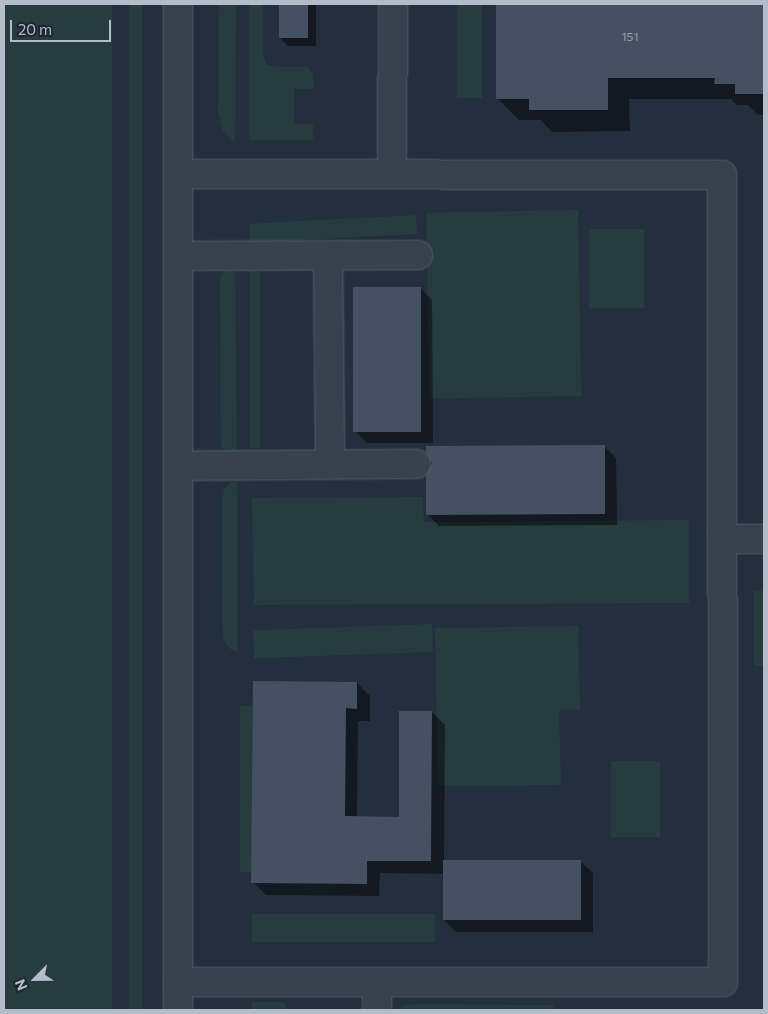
<!DOCTYPE html>
<style>
body{margin:0}
#map{position:relative;width:768px;height:1014px;overflow:hidden;background:#242f3e;font-family:Commissioner,sans-serif}
div>[style]{position:absolute}
.green>*{inset:0;background:#263c3f;transform-origin:0 0}
.shadow>*{inset:0;background:#0007}
.building>*{inset:0;background:#455162;transform-origin:0 0}
.roads{filter:drop-shadow(0 0 1px #565f6c) drop-shadow(0 0 1px #565f6c)}
.minor>*{height:28px;margin:-14px;padding:0 14px;transform-origin:14px;border-radius:14px;background:#38414e}
span{translate:-50% -50%;white-space:nowrap;text-align:center;line-height:1.15;-webkit-text-stroke:5px #1d2633;paint-order:stroke}
.number-label{font-size:12px;color:#98a1af}
.number-label span{-webkit-text-stroke-width:0}
.frame{position:absolute;inset:0;border:5px solid #b4bcc9;pointer-events:none}
.north{position:absolute;left:10px;top:954px;width:50px;height:50px;-webkit-text-stroke:4px #1d2633;paint-order:stroke;rotate:247deg;font-size:14px;font-weight:700;line-height:20px;text-align:center;color:#b4bcc9}
.north::after{content:'';display:block;margin:auto;width:18px;height:22px;background:#b4bcc9;clip-path:polygon(50% 0,100% 100%,50% 72%,0 100%)}
.scale{position:absolute;left:10px;top:20px;width:101px;height:22px;box-sizing:border-box;border:2px solid #b4bcc9;border-top:0;padding-left:6px;font-size:15px;line-height:18px;white-space:nowrap;color:#b4bcc9;-webkit-text-stroke:4px #1d2633;paint-order:stroke}
</style>
<div id="map">
<div class="green">
<div style="left:4px;top:4px;width:108px;height:1006px"></div>
<div style="left:129px;top:4px;width:13px;height:1006px"></div>
<div style="clip-path:polygon(219px 4px,236px 4px,235px 143px,223px 131px,218px 112px)"></div>
<div style="clip-path:polygon(249px 4px,263px 4px,263px 53px,266px 64px,276px 67px,307px 67px,313px 74px,314px 89px,294px 89px,294px 124px,313px 124px,313px 140px,249px 140px)"></div>
<div style="left:457px;top:4px;width:25px;height:94px"></div>
<div style="left:578px;top:210px;width:186px;height:152px;rotate:89deg"></div>
<div style="left:416px;top:215px;width:19px;height:167px;rotate:87deg"></div>
<div style="left:589px;top:229px;width:55px;height:79px"></div>
<div style="clip-path:polygon(228px 271px,235px 271px,237px 452px,225px 451px,221px 446px,220px 279px,222px 274px)"></div>
<div style="left:250px;top:271px;width:10px;height:177px"></div>
<div style="clip-path:polygon(232px 482px,237px 482px,238px 651px,230px 649px,223px 639px,222px 503px,224px 488px)"></div>
<div style="clip-path:polygon(423px 497px,424px 522px,689px 520px,689px 603px,254px 605px,252px 498px)"></div>
<div style="left:754px;top:591px;width:10px;height:75px"></div>
<div style="left:432px;top:624px;width:28px;height:179px;rotate:88deg"></div>
<div style="clip-path:polygon(578px 626px,580px 709px,559px 710px,561px 785px,438px 786px,435px 628px)"></div>
<div style="left:240px;top:706px;width:12px;height:166px"></div>
<div style="left:611px;top:761px;width:49px;height:76px"></div>
<div style="left:252px;top:914px;width:183px;height:28px"></div>
<div style="clip-path:polygon(252px 1002px,281px 1002px,285px 1004px,286px 1010px,252px 1010px)"></div>
<div style="clip-path:polygon(417px 1004px,553px 1005px,553px 1010px,400px 1010px,405px 1005px)"></div>
</div>
<div class="shadow">
<div style="clip-path:polygon(280px 4px,316px 4px,316px 46px,288px 46px,280px 38px)"></div>
<div style="clip-path:polygon(497px 4px,764px 4px,764px 115px,758px 115px,748px 105px,737px 105px,731px 99px,629px 99px,630px 131px,552px 132px,541px 120px,519px 120px,498px 99px)"></div>
<div style="clip-path:polygon(420px 288px,432px 300px,433px 443px,367px 443px,355px 431px)"></div>
<div style="clip-path:polygon(604px 446px,616px 458px,617px 525px,439px 526px,427px 514px)"></div>
<div style="clip-path:polygon(357px 683px,370px 696px,370px 721px,358px 721px,357px 817px,400px 818px,432px 712px,445px 725px,444px 861px,581px 862px,593px 873px,593px 932px,456px 932px,444px 920px,444px 874px,380px 873px,379px 896px,266px 895px,253px 882px)"></div>
</div>
<div class="building">
<div style="left:279px;top:4px;width:29px;height:34px"></div>
<div style="clip-path:polygon(496px 4px,764px 4px,764px 94px,735px 94px,735px 84px,714px 84px,715px 78px,608px 78px,608px 110px,529px 110px,529px 99px,496px 99px)"></div>
<div style="left:421px;top:287px;width:145px;height:68px;rotate:90deg"></div>
<div style="clip-path:polygon(605px 445px,605px 514px,426px 515px,426px 476px,432px 463px,426px 452px,426px 446px)"></div>
<div style="clip-path:polygon(253px 681px,357px 682px,357px 709px,346px 708px,345px 816px,399px 817px,399px 711px,432px 711px,431px 861px,367px 861px,367px 884px,251px 883px)"></div>
<div style="left:443px;top:860px;width:138px;height:60px"></div>
</div>
<div class="roads">
<div class="minor">
<div style="left:178px;top:4px;width:1006px;rotate:90deg"></div>
<div style="left:178px;top:174px;width:544px;rotate:0.11deg"></div>
<div style="left:722px;top:175px;width:807px;rotate:89.93deg"></div>
<div style="left:723px;top:982px;width:545px;rotate:180deg"></div>
<div style="left:392px;top:174px;width:170px;rotate:-89.7deg"></div>
<div style="left:178px;top:256px;width:240px;rotate:-0.2deg"></div>
<div style="left:328px;top:256px;width:208px;rotate:89.4deg"></div>
<div style="left:179px;top:466px;width:237px;rotate:-0.5deg"></div>
<div style="left:722px;top:539px;width:42px"></div>
<div style="left:377px;top:982px;width:28px;rotate:90deg"></div>
</div>
</div>
<div class="number-label">
<span style="left:630px;top:37px">151</span>
</div>
<div class="frame"></div>
<div class="north">N</div>
<div class="scale">20 m</div>
</div>
